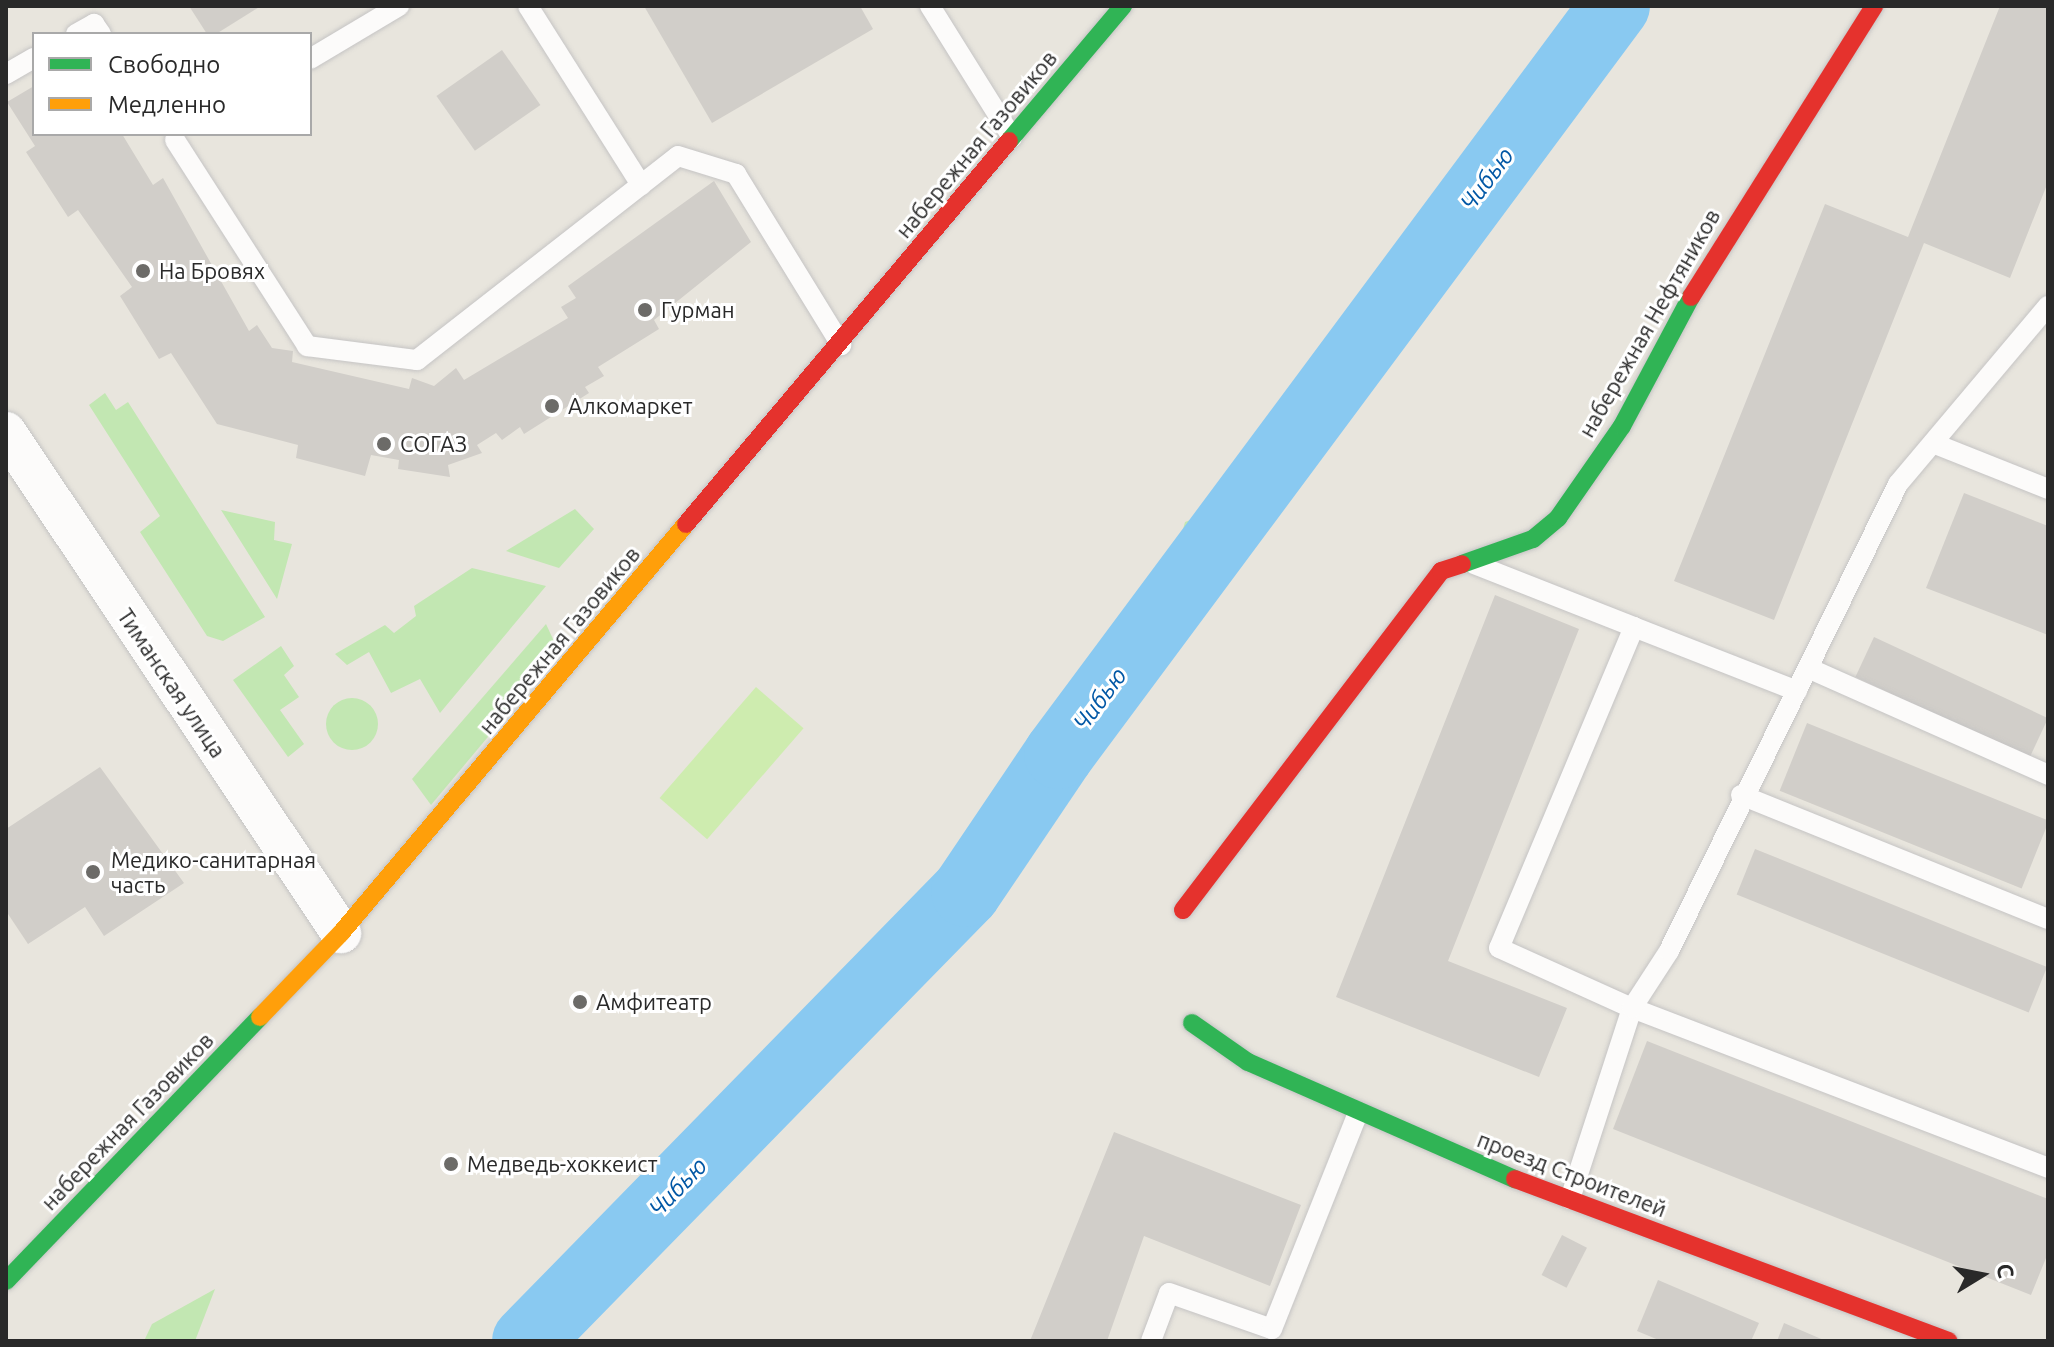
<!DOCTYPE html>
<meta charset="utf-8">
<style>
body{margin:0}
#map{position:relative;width:2054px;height:1347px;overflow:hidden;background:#e8e5dd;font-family:Ubuntu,sans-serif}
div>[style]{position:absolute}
.green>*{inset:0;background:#c2e7b2}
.round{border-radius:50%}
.pitch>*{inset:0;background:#ceecaf;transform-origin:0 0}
.river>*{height:70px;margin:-35px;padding:0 35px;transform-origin:35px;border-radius:35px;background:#89c9f1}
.building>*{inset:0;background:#d1cec9;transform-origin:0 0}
.roads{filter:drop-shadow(0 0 2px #c5c4c4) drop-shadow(0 0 2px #c5c4c4)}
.lane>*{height:20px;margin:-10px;padding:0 10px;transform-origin:10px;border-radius:10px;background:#fcfbfa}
.street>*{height:40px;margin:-20px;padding:0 20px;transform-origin:20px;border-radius:20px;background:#fcfbfa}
.fast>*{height:18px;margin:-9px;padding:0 9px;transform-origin:9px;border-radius:9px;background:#30b455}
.slow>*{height:18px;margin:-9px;padding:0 9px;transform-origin:9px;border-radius:9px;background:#ff9f0a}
.jam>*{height:18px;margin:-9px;padding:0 9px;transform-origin:9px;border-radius:9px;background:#e5322d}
.dots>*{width:22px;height:22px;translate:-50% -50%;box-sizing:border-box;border:4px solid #fff;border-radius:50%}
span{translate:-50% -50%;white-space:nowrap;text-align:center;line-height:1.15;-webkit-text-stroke:6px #fff;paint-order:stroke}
.street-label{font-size:22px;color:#292929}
.poi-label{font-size:22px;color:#292929}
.left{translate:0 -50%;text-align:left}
.water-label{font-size:24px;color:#0057a5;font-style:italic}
.frame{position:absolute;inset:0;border:8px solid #292929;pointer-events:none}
.legend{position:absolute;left:32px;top:32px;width:280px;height:104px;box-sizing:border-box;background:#fff;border:2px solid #a9a9a9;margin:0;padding:10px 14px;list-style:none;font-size:24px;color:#292929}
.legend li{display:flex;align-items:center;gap:16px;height:40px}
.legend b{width:40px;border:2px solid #a9a9a9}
.north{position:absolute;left:1942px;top:1235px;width:80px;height:80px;-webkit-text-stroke:6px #fff;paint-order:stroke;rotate:80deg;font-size:22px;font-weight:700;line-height:32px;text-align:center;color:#292929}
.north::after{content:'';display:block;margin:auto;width:28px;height:36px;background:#292929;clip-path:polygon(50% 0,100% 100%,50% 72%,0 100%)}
</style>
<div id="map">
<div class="green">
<div style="clip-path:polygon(105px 393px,116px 410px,128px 402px,265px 617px,223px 641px,207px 636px,140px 532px,160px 516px,89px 405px)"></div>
<div style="clip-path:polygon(575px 509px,594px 529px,559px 568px,506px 551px)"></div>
<div style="clip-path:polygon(1221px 509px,1207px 552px,1170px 577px,1185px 522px)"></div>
<div style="clip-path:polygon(221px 510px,275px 522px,274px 540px,292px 544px,277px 599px)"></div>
<div style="clip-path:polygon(472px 568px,546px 586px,440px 713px,420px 679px,391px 693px,369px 652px,347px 665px,335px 654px,385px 625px,394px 633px,416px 616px,414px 606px)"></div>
<div style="clip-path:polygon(546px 624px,559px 652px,431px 805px,412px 779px)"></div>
<div style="clip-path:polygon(281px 646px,294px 666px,284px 675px,299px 697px,280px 710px,304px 744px,288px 757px,233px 680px)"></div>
<div class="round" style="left:326px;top:698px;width:52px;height:52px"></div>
<div style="clip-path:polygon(215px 1289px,195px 1341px,144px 1341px,152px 1324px)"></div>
</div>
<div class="pitch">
<div style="left:756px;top:687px;width:63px;height:147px;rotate:41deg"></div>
</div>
<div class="river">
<div style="left:527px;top:1341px;width:628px;rotate:-45.65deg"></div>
<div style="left:966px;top:892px;width:166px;rotate:-56deg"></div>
<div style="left:1059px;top:754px;width:932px;rotate:-53.38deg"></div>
</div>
<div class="building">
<div style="clip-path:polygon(189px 6px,261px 6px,216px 34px,207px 34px)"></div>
<div style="clip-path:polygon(644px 6px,860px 6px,873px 29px,712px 123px)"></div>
<div style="clip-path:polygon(2000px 6px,2048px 6px,2048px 182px,2010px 278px,1924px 243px,1774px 620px,1674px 581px,1825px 204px,1908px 237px)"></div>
<div style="left:502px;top:50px;width:67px;height:80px;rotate:55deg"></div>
<div style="clip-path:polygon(34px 86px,34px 134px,122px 134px,153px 185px,163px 178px,249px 331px,257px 325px,272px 348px,293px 351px,292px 362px,409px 389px,412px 378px,434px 386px,456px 368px,464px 380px,568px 318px,561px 307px,576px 298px,568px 286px,714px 181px,751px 242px,654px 320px,659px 329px,598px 367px,604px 376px,585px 387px,589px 393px,524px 434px,520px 427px,502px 440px,496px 433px,477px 445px,482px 453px,448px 465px,450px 477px,398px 469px,399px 460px,371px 455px,365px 476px,296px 458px,298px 445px,217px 424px,171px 353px,159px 359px,120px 296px,132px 287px,78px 210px,68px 217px,26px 152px,35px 146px,7px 102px)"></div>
<div style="clip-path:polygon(1964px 493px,2048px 526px,2048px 635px,1926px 588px)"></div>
<div style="clip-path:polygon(1495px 595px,1579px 629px,1448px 961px,1567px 1008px,1539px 1077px,1336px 997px)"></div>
<div style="left:1874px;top:637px;width:192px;height:44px;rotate:25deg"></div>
<div style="left:1807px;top:723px;width:261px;height:73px;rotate:22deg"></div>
<div style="clip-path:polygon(100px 767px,184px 883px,104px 936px,85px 907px,28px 944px,6px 911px,6px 829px)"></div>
<div style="left:1755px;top:849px;width:315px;height:49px;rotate:22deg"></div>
<div style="clip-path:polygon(1647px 1041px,2048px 1199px,2048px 1253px,2031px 1295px,1613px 1129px)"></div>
<div style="clip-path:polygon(1114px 1132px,1301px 1205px,1270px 1286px,1144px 1236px,1107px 1341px,1030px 1341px)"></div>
<div style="left:1562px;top:1235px;width:28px;height:45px;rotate:27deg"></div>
<div style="clip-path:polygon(1658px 1280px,1759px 1323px,1751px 1341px,1661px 1341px,1637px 1331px)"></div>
<div style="clip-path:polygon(1784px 1323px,1826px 1341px,1777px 1341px)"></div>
</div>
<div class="roads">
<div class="lane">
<div style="left:528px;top:6px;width:212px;rotate:57.7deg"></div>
<div style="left:930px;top:6px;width:155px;rotate:58deg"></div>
<div style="left:76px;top:34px;width:21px;rotate:-29deg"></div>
<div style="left:94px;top:24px;width:12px;rotate:55deg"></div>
<div style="left:310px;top:59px;width:104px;rotate:-30.8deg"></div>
<div style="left:6px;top:74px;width:32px;rotate:-30deg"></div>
<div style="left:175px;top:140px;width:245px;rotate:57.3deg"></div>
<div style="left:307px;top:346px;width:111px;rotate:7.3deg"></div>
<div style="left:417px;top:360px;width:331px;rotate:-38deg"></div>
<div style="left:678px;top:156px;width:61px;rotate:17.2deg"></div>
<div style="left:736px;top:174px;width:201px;rotate:58.4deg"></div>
<div style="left:1935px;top:444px;width:122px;rotate:21.7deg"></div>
<div style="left:1474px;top:564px;width:172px;rotate:21.5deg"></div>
<div style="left:1808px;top:668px;width:263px;rotate:24deg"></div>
<div style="left:1797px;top:691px;width:175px;rotate:-158.6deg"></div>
<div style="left:1634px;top:627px;width:348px;rotate:112.8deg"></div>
<div style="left:1499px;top:948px;width:146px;rotate:24.3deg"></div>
<div style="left:1632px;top:1008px;width:446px;rotate:21deg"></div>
<div style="left:1741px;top:795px;width:331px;rotate:22deg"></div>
<div style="left:1570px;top:1199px;width:201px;rotate:-72deg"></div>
<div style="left:1632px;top:1008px;width:68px;rotate:-57deg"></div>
<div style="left:1669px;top:951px;width:520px;rotate:-63.88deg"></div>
<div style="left:1898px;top:484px;width:233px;rotate:-49.9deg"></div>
<div style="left:1151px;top:1341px;width:51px;rotate:-69.4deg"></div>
<div style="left:1169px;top:1293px;width:109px;rotate:19.3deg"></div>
<div style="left:1272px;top:1329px;width:232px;rotate:-68.3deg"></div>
</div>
<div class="street">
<div style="left:6px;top:432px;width:603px;rotate:56.23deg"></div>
</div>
<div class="fast">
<div style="left:1009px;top:141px;width:177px;rotate:-49.8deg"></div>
<div style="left:1462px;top:564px;width:75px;rotate:-19.4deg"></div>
<div style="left:1533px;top:539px;width:33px;rotate:-40deg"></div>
<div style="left:1558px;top:518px;width:112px;rotate:-55.2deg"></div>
<div style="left:1622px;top:426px;width:146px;rotate:-61.9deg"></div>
<div style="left:1192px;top:1023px;width:68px;rotate:34.9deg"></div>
<div style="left:1248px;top:1062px;width:292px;rotate:23.7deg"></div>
<div style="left:6px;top:1281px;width:366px;rotate:-46.1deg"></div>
</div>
<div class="slow">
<div style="left:260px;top:1017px;width:117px;rotate:-46deg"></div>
<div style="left:341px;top:933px;width:535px;rotate:-49.85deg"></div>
</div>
<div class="jam">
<div style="left:1691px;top:297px;width:344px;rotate:-57.8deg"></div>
<div style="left:686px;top:524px;width:501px;rotate:-49.86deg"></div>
<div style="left:1183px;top:910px;width:426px;rotate:-52.7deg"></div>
<div style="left:1441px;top:571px;width:22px;rotate:-18deg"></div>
<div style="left:1515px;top:1179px;width:463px;rotate:20.5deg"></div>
</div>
</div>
<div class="dots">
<div style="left:143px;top:271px;background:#6c6b68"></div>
<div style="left:645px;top:310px;background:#6c6b68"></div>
<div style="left:552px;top:406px;background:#6c6b68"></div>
<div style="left:384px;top:444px;background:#6c6b68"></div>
<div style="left:93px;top:872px;background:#6c6b68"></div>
<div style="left:580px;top:1002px;background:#6c6b68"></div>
<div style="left:451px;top:1164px;background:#6c6b68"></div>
</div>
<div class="street-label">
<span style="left:976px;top:144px;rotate:-50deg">набережная Газовиков</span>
<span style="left:1649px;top:323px;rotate:-60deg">набережная Нефтяников</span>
<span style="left:559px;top:640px;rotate:-50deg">набережная Газовиков</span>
<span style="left:172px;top:683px;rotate:56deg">Тиманская улица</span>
<span style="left:127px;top:1121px;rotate:-46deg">набережная Газовиков</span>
<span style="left:1572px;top:1174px;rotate:21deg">проезд Строителей</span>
</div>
<div class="poi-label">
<span class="left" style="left:159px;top:271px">На Бровях</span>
<span class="left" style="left:661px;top:310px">Гурман</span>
<span class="left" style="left:568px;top:406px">Алкомаркет</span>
<span class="left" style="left:400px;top:444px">СОГАЗ</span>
<span class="left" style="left:111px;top:872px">Медико-санитарная<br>часть</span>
<span class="left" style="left:596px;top:1002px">Амфитеатр</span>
<span class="left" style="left:467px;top:1164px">Медведь-хоккеист</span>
</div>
<div class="water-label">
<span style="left:1487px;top:179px;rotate:-53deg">Чибью</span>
<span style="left:1100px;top:699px;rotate:-53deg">Чибью</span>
<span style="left:678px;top:1187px;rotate:-46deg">Чибью</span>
</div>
<div class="frame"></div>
<ul class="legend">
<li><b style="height:10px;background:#30b455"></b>Свободно</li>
<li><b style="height:10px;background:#ff9f0a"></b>Медленно</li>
</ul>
<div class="north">С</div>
</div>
